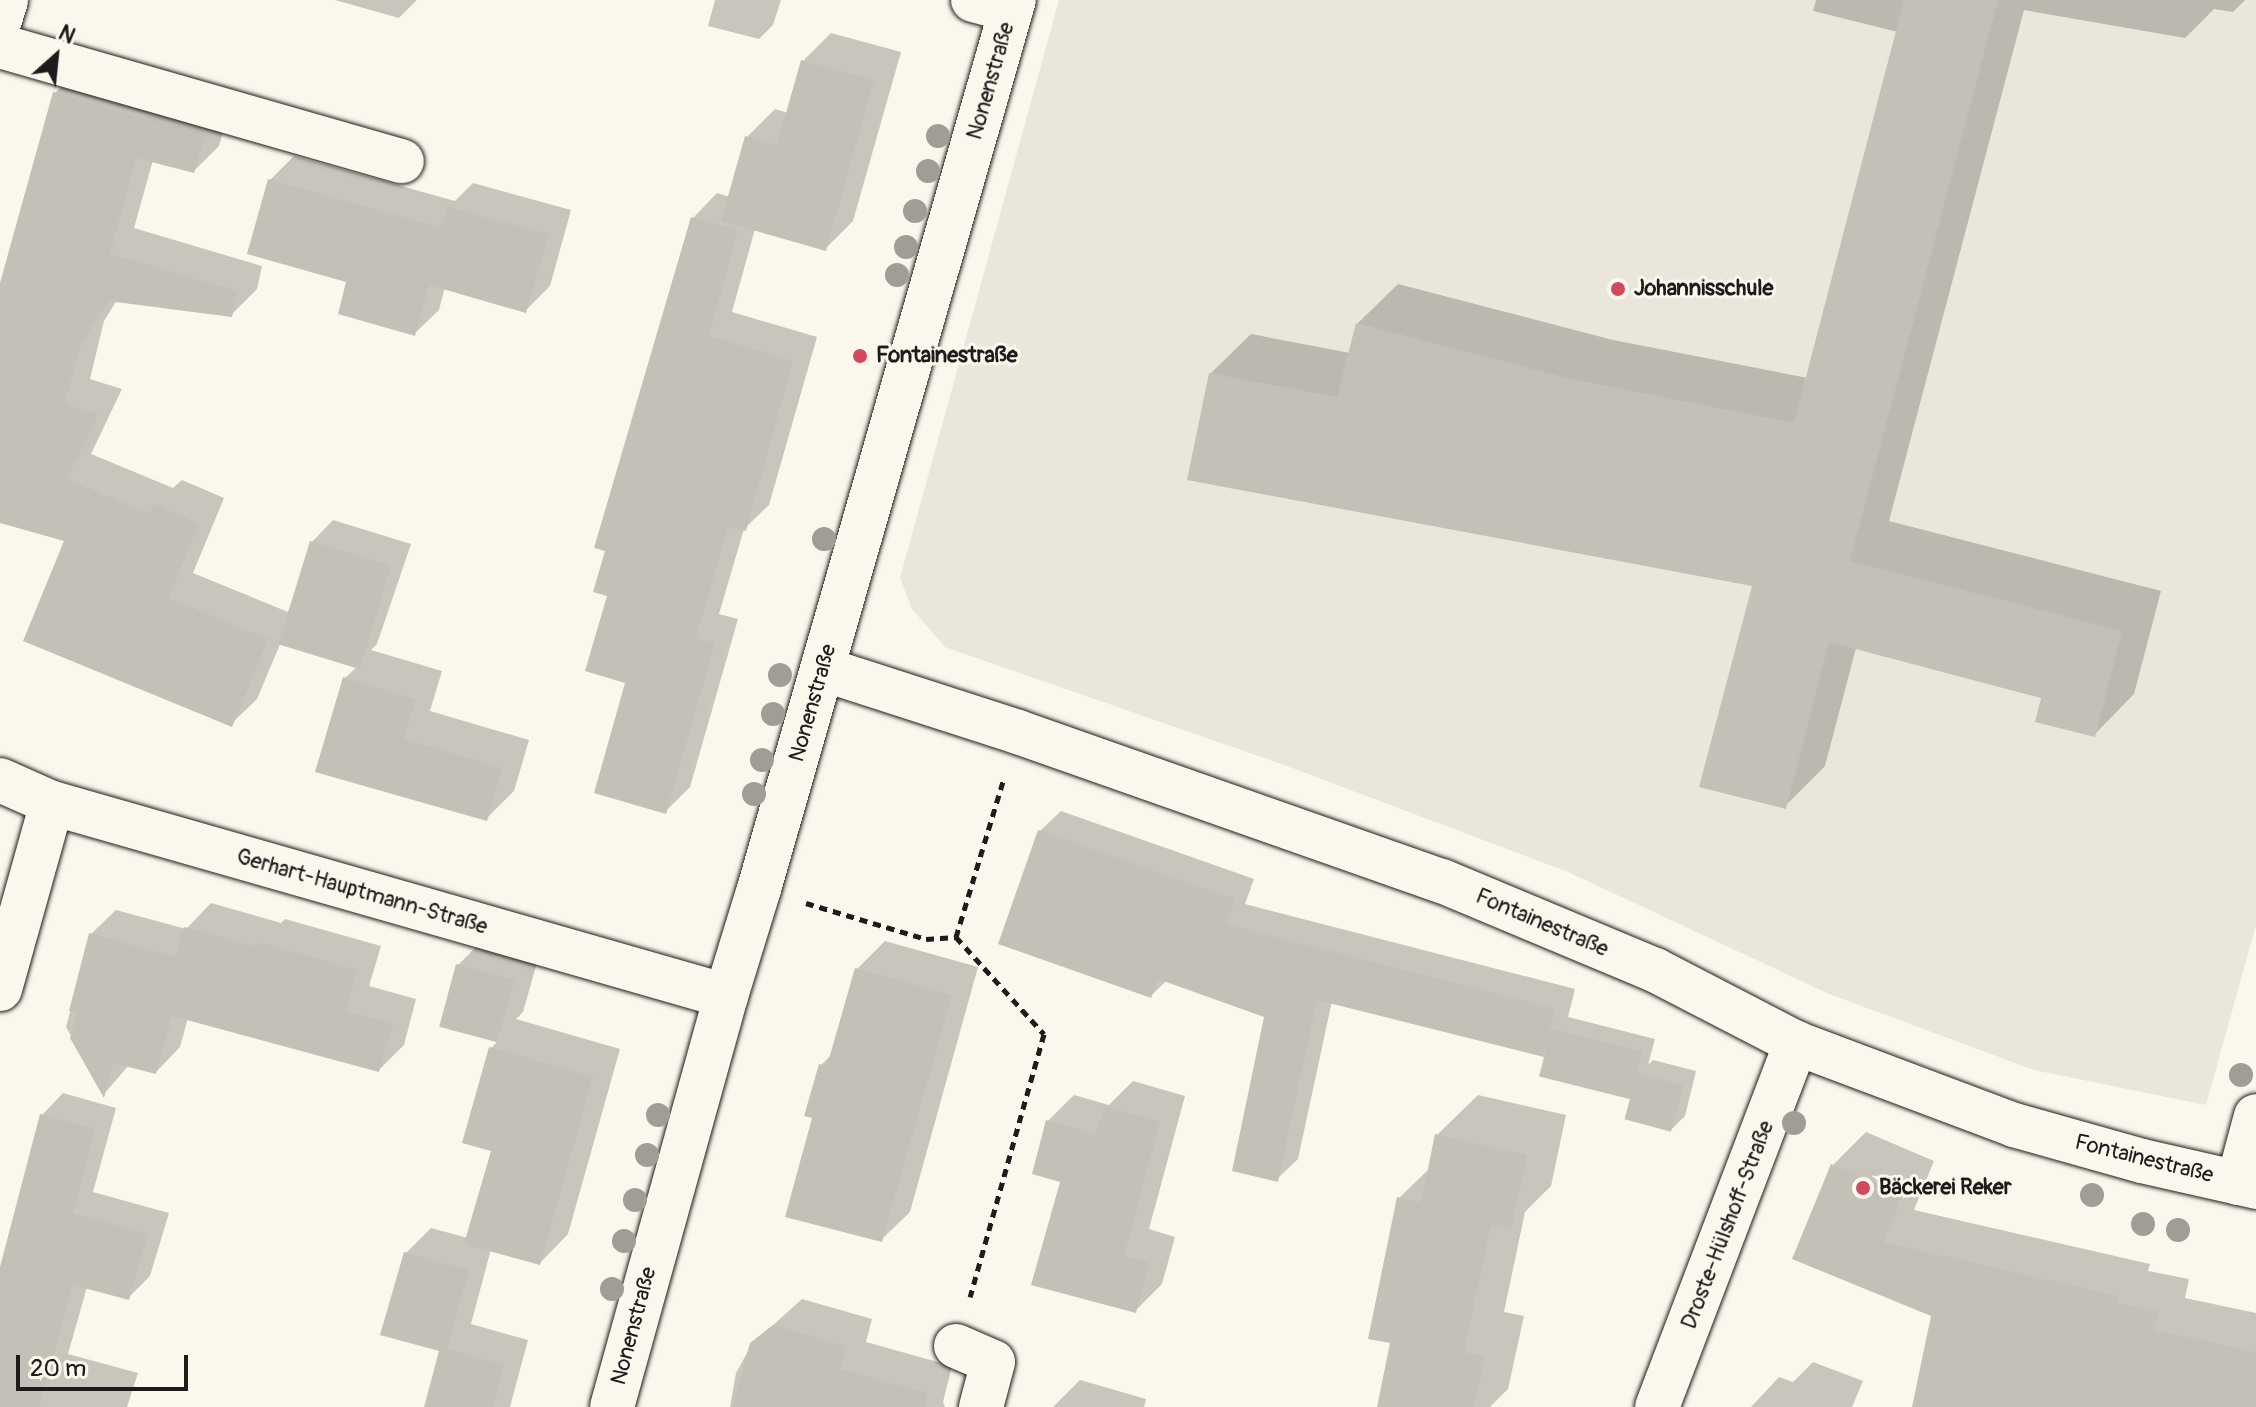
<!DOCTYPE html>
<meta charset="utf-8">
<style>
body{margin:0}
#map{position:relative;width:2256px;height:1407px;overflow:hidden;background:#fbf7ec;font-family:Pangolin,sans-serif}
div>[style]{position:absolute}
.built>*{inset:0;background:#eae6dc}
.shadow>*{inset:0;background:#0003}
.building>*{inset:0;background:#c3c0b8;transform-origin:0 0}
.path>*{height:5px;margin-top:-2.5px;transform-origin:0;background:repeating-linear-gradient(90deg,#1c1c1c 0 8px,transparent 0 14px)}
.roads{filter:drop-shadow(0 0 2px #1c1c1c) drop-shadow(0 0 2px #1c1c1c)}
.minor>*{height:44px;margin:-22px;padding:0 22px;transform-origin:22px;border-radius:22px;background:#fbf7ec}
.trees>*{width:24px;height:24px;margin:-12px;border-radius:50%;background:#a09d97}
.dots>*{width:22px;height:22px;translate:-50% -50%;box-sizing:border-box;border:4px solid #fbf7ec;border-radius:50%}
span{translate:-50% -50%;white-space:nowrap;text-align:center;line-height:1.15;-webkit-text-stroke:6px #fbf7ec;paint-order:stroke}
.street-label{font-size:22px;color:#1c1c1c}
.poi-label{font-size:22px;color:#1c1c1c;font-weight:700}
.left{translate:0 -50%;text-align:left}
.north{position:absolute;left:16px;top:16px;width:80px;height:80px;-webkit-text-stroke:6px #fbf7ec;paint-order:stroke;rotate:27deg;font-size:22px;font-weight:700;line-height:32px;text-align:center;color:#1c1c1c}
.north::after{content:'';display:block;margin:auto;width:28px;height:36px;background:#1c1c1c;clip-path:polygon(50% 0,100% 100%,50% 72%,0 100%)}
.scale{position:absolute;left:16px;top:1355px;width:172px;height:36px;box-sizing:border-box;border:4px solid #1c1c1c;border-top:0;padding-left:10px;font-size:24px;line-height:28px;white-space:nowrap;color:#1c1c1c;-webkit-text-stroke:6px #fbf7ec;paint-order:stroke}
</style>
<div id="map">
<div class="built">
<div style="clip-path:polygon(1059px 0,2256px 0,2256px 925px,2206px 1105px,2034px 1070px,1829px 994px,1568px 872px,1287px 766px,945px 647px,912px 609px,900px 578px)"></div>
</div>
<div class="shadow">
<div style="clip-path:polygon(335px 0,417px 0,399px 18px)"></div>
<div style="clip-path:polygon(715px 0,781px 0,773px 25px,759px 39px,708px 26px)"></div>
<div style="clip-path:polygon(1816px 0,2245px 0,2233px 12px,2214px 9px,2185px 38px,2024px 10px,1889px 521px,2161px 591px,2134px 694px,2094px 735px,2043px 696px,1856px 648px,1825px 766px,1785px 806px,1754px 584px,1210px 374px,1251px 334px,1350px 353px,1357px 324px,1398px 284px,1613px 340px,1808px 378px,1898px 32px,1813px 11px)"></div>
<div style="clip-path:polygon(831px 33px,901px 52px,853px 221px,825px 249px,755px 229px,732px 312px,817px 337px,769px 505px,744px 529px,719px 614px,738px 619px,690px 787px,665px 812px,627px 681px,609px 594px,693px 218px,717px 193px,730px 197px,747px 137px,775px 109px,788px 113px,803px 61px)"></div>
<div style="clip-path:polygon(80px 68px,230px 106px,219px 146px,194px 171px,153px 160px,134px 228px,262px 266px,257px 289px,231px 315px,117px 300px,104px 321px,90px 379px,122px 389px,91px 454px,173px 488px,182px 480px,224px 498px,193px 573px,288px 612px,312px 542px,333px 520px,411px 544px,377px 644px,371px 650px,442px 671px,430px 711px,529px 740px,514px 791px,486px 819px,317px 771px,345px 678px,358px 666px,281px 642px,257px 699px,231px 724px,66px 541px,0 521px,0 288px,55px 93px)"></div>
<div style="clip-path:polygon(294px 156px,455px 201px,473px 183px,571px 210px,550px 286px,526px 310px,445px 287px,439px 310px,414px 334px,349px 281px,270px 180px)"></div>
<div style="clip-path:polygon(1061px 811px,1254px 879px,1245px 904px,1575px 989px,1568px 1017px,1655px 1039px,1648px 1065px,1653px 1060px,1696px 1071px,1685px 1116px,1671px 1130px,1634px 1094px,1629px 1098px,1548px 1051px,1543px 1055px,1332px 1001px,1298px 1159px,1277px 1179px,1266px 1016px,1167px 980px,1151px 996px,1040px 831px)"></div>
<div style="clip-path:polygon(211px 903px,281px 923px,285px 919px,381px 946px,369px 986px,416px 999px,404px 1045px,379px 1070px,188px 1018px,180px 1047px,156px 1072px,129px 1065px,104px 1094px,66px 1027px,91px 934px,116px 910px,186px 929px)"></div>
<div style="clip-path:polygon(486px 937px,540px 952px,523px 1012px,516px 1019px,620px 1049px,568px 1234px,540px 1263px,491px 1249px,471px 1324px,528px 1340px,510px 1407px,426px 1407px,441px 1350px,406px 1253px,431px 1228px,468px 1238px,493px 1149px,491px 1048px,498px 1041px,442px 1026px,458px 965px)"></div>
<div style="clip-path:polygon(885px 941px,978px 967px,910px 1212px,881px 1240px,814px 1117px,821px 1065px,833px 1053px,857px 969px)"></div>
<div style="clip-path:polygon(1133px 1081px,1185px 1096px,1149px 1229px,1175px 1237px,1162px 1284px,1136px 1310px,1062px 1180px,1048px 1121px,1074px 1095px,1109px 1105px)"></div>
<div style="clip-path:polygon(63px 1093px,116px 1108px,93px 1192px,169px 1213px,150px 1276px,128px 1298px,87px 1287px,68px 1354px,138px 1373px,127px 1407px,0 1407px,0 1269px,42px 1115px)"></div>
<div style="clip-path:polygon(1478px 1095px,1566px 1115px,1551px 1186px,1525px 1212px,1504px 1312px,1524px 1316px,1508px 1389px,1490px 1407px,1379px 1407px,1393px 1341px,1399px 1198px,1431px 1167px,1437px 1135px)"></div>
<div style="clip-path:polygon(1866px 1132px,1934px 1161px,1914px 1210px,2150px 1264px,2148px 1271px,2189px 1279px,2185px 1298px,2256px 1313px,2256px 1407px,2017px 1407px,1933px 1314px,1795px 1258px,1833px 1165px)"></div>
<div style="clip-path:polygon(802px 1299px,872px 1319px,866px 1342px,952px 1366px,943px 1402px,945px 1407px,730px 1407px,736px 1373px,752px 1344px)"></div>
<div style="clip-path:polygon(1813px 1362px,1863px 1381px,1852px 1407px,1751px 1407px,1779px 1377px,1793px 1382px)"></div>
<div style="clip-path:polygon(1080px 1380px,1146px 1399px,1144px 1407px,1053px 1407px)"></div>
</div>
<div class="building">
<div style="clip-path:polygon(1904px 0,1998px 0,1850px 561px,2122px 631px,2095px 737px,2035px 722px,2041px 698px,1829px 642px,1786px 809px,1699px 787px,1752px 586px,1187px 480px,1209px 373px,1337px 397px,1356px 323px,1571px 379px,1794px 423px)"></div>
<div style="clip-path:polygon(801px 60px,874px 80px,826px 251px,721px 221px,745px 136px,777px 145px)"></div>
<div style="clip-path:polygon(53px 92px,145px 119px,147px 114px,206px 131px,194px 173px,136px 158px,110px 254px,237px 291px,232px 317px,108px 301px,79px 349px,65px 404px,98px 414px,67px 479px,149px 514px,154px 504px,199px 524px,168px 598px,268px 639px,232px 727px,23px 641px,64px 541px,0 523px,0 283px)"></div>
<div style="clip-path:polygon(268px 179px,441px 228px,447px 207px,549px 234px,526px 313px,429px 285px,415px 336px,338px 314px,346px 282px,247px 254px)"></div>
<div style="clip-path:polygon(691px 217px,738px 230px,709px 336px,793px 361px,746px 531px,728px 527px,696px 638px,715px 643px,666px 814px,594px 793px,625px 683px,585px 671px,607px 596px,593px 592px,605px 551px,594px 548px)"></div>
<div style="left:310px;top:541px;width:85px;height:108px;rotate:17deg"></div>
<div style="clip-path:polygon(343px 677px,416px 699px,404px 739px,502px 768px,487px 821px,315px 772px)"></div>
<div style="clip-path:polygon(1038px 830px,1235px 899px,1226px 924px,1555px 1009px,1544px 1057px,1317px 1000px,1278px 1182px,1232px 1171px,1264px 1017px,1158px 979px,1151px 998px,998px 944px)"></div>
<div style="clip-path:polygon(184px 927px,257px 947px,259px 942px,357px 970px,346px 1011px,393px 1024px,379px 1072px,172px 1016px,156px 1074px,113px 1063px,104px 1098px,70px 1038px,77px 1013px,69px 1011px,89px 933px,176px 957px)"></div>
<div style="left:456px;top:964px;width:60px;height:65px;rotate:15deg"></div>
<div style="clip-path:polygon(855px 968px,952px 995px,882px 1242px,785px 1217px,812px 1118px,804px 1116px,819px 1064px,827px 1066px)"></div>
<div style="left:1551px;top:1029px;width:94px;height:49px;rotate:14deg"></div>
<div style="clip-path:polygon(489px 1047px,593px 1077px,540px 1265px,464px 1244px,491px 1151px,462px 1143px)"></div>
<div style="left:1637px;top:1073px;width:48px;height:48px;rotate:15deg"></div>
<div style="clip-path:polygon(1105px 1106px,1160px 1122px,1124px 1256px,1150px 1263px,1136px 1313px,1031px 1285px,1060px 1182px,1032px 1174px,1046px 1120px,1095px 1134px)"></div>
<div style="clip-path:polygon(40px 1114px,95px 1129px,73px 1213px,148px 1234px,129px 1300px,73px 1285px,39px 1407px,0 1407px,0 1267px)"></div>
<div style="clip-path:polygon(1435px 1134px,1527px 1155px,1511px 1229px,1491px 1225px,1464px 1352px,1485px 1356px,1474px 1407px,1377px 1407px,1390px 1343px,1368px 1339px,1397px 1197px,1421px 1203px)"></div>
<div style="clip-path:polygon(1831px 1164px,1903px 1194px,1883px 1242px,2118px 1296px,2117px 1303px,2158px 1311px,2154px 1330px,2256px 1352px,2256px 1407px,1912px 1407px,1931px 1316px,1792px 1259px)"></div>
<div style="clip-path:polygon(404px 1252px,469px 1270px,447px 1349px,504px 1365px,493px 1407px,424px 1407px,439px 1351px,380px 1335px)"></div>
<div style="clip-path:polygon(773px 1325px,846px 1346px,840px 1369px,927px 1393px,925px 1407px,732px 1407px,750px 1343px)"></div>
</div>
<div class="path">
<div style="left:806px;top:903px;width:125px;rotate:16.7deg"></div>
<div style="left:926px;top:939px;width:30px;rotate:-4deg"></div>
<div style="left:956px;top:937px;width:131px;rotate:47.8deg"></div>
<div style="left:1044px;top:1034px;width:273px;rotate:105.7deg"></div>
<div style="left:956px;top:937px;width:163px;rotate:-73.2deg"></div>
</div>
<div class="roads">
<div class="minor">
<div style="left:973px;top:0;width:39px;rotate:15deg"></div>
<div style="left:0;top:20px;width:21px;rotate:-73deg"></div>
<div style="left:0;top:46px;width:418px;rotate:16deg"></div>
<div style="left:823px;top:669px;width:205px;rotate:17.9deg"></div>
<div style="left:1018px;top:732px;width:449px;rotate:19.4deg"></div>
<div style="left:1442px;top:881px;width:231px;rotate:22.7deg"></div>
<div style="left:1655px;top:970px;width:159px;rotate:27.4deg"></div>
<div style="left:1796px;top:1043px;width:233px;rotate:20.6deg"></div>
<div style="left:2014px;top:1125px;width:133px;rotate:15.7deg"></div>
<div style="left:2142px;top:1161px;width:117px;rotate:12.8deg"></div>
<div style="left:0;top:780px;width:57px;rotate:23.9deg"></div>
<div style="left:52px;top:803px;width:701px;rotate:15.98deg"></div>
<div style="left:0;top:989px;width:193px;rotate:-74.4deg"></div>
<div style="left:2238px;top:1183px;width:69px;rotate:-75deg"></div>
<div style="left:956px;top:1346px;width:40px;rotate:23.4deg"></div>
<div style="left:993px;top:1362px;width:47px;rotate:104.9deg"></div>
<div style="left:612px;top:1407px;width:427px;rotate:-74.5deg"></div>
<div style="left:726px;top:996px;width:112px;rotate:-72.9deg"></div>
<div style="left:759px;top:889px;width:925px;rotate:-74deg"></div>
<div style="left:1657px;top:1407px;width:390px;rotate:-69.1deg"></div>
</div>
</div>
<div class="trees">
<div style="left:938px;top:136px"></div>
<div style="left:928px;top:171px"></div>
<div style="left:915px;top:211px"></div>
<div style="left:906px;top:247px"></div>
<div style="left:897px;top:275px"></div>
<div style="left:824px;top:539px"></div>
<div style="left:780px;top:675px"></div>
<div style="left:773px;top:714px"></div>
<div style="left:762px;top:760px"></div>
<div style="left:754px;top:794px"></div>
<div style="left:2241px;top:1075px"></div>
<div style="left:658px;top:1115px"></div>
<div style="left:1794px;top:1123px"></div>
<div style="left:647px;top:1155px"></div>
<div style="left:2092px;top:1195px"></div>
<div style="left:635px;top:1200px"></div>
<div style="left:2143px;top:1224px"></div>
<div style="left:2178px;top:1230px"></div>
<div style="left:624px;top:1241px"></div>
<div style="left:612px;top:1289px"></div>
</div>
<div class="dots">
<div style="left:1618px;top:289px;background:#d1495b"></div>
<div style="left:860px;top:356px;background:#d1495b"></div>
<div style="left:1863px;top:1188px;background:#d1495b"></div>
</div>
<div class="street-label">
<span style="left:991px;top:81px;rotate:-74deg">Nonenstraße</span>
<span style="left:813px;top:703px;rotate:-74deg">Nonenstraße</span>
<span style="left:362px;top:892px;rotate:16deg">Gerhart-Hauptmann-Straße</span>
<span style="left:1542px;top:923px;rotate:23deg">Fontainestraße</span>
<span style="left:2144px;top:1159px;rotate:14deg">Fontainestraße</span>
<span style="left:1728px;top:1225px;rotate:-69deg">Droste-Hülshoff-Straße</span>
<span style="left:634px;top:1326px;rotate:-75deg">Nonenstraße</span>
</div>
<div class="poi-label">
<span class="left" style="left:1634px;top:289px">Johannisschule</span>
<span class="left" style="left:876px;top:356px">Fontainestraße</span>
<span class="left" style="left:1879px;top:1188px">Bäckerei Reker</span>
</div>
<div class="north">N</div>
<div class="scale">20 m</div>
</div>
